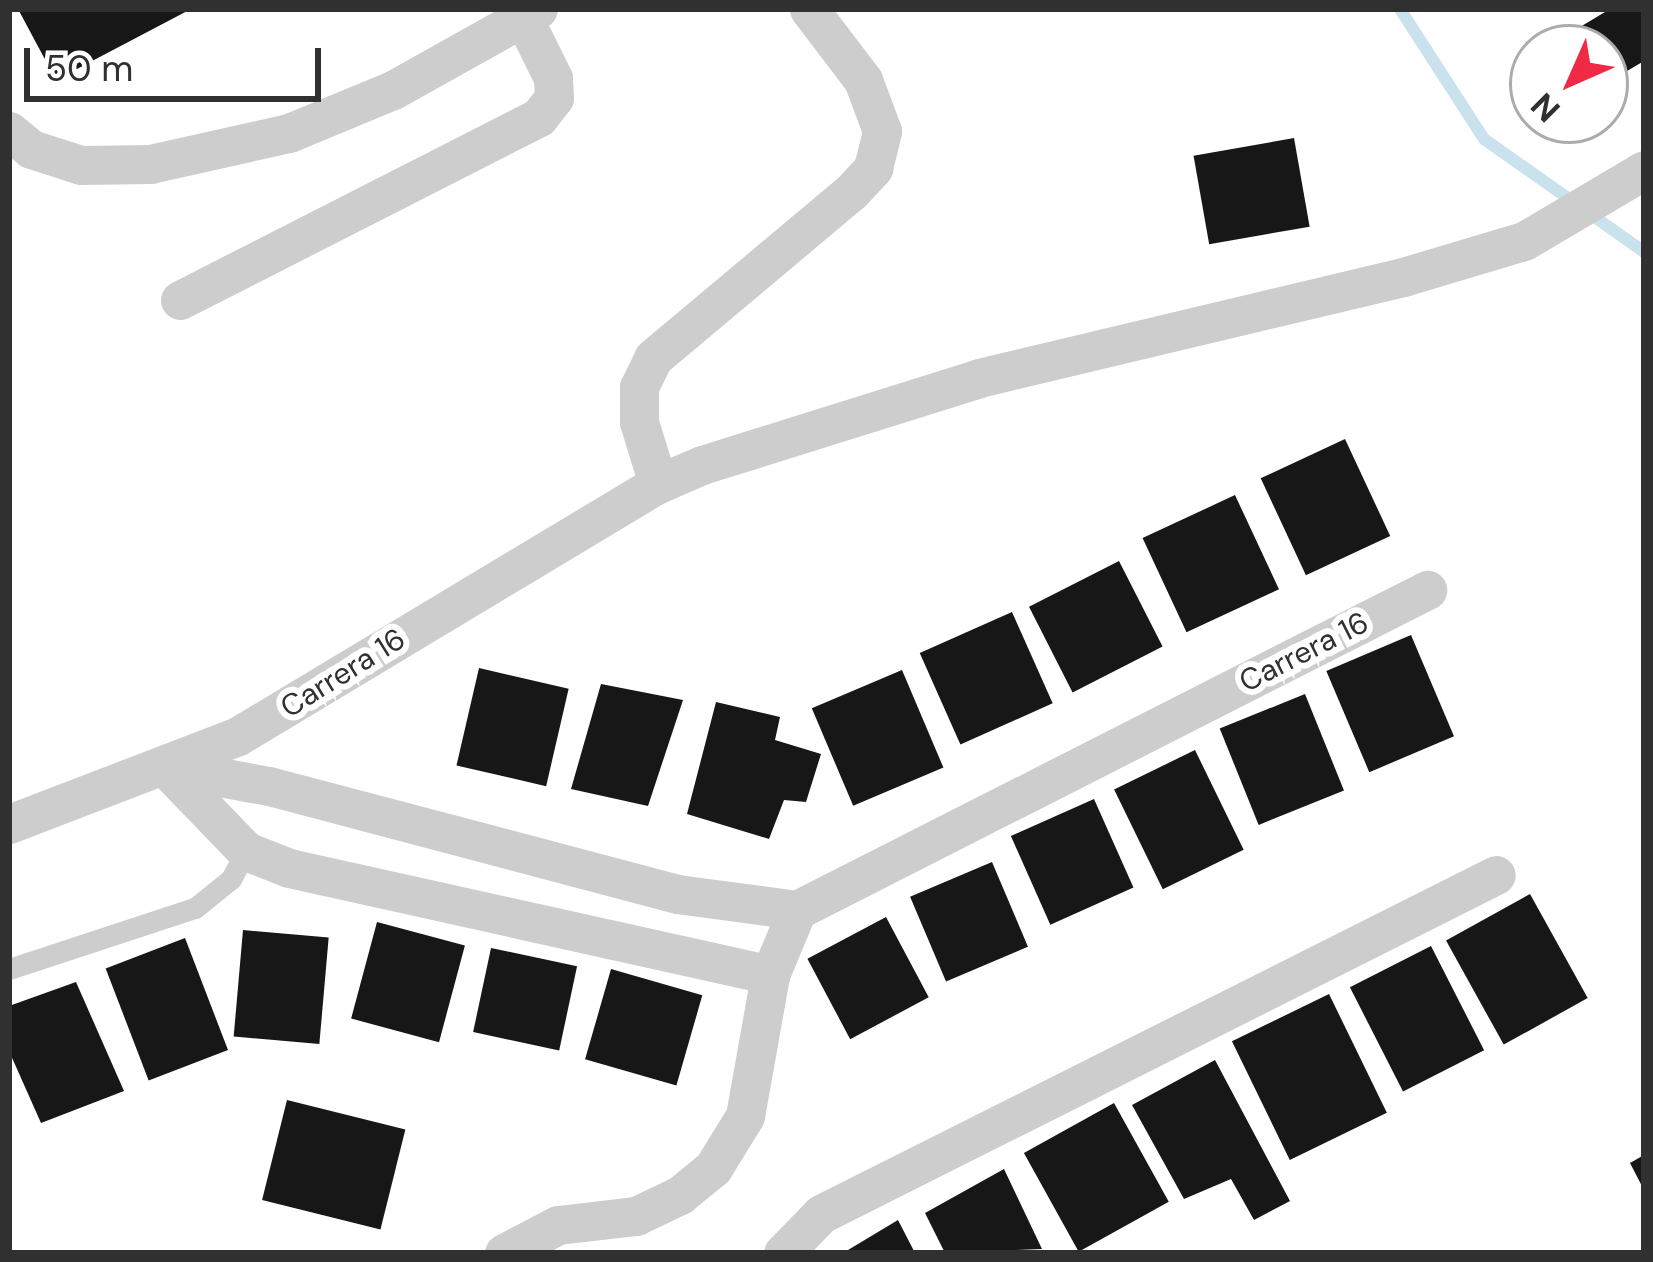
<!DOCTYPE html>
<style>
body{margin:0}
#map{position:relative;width:1653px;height:1262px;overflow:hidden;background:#fff;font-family:"DM Sans",sans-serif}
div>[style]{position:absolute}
.stream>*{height:12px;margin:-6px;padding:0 6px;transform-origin:6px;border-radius:6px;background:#c9e2ee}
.building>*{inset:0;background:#171717;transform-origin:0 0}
.lane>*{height:21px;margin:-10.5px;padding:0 10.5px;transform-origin:10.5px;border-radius:10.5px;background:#cdcdcd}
.street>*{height:39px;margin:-19.5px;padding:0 19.5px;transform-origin:19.5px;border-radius:19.5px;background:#cdcdcd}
span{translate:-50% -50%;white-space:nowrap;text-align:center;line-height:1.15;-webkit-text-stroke:12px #fff;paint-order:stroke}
.street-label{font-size:30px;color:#303030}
.frame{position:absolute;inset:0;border:12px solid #303030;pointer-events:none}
.north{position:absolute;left:1509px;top:24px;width:120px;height:120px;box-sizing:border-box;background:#fff;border:3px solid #acacac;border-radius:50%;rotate:225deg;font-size:33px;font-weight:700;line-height:48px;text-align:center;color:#303030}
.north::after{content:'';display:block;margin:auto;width:42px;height:54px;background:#ef2a44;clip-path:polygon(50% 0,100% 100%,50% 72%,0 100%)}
.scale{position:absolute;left:24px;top:48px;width:297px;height:54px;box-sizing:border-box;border:6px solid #303030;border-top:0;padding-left:15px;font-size:36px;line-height:42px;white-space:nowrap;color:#303030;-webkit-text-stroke:9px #fff;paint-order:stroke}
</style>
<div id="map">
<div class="stream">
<div style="left:1400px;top:9px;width:155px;rotate:57.1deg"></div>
<div style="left:1484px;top:139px;width:196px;rotate:35.2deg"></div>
</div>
<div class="building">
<div style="clip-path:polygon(18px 9px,191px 9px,56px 80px)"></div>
<div style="clip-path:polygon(1610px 9px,1644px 9px,1644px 61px,1605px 84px,1605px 48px,1579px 48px,1570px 33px)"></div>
<div style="left:1294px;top:138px;width:90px;height:102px;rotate:80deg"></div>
<div style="left:1345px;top:439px;width:107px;height:93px;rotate:65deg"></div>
<div style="left:1235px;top:495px;width:104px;height:102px;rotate:65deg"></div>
<div style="left:1119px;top:561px;width:96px;height:101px;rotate:63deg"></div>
<div style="left:1012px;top:612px;width:100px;height:101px;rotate:66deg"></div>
<div style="left:1411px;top:635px;width:110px;height:92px;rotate:67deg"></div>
<div style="left:479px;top:668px;width:92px;height:100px;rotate:13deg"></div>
<div style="left:902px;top:670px;width:106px;height:98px;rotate:67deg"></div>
<div style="clip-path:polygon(601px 684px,683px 700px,648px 806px,571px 789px)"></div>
<div style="left:1305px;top:694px;width:104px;height:92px;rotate:68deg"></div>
<div style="clip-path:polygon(716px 702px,780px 717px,775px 740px,821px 754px,806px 802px,784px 800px,769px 839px,687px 814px)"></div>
<div style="left:1195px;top:750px;width:111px;height:90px;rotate:64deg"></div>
<div style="left:1094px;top:799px;width:97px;height:91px;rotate:66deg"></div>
<div style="left:992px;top:862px;width:92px;height:89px;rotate:67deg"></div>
<div style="left:1530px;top:894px;width:119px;height:96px;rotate:61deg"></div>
<div style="left:886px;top:917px;width:91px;height:89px;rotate:62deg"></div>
<div style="left:377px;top:922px;width:91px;height:100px;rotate:15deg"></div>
<div style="left:243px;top:930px;width:86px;height:107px;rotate:5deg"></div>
<div style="left:185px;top:938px;width:120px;height:85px;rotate:69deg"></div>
<div style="left:1431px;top:946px;width:117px;height:91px;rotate:63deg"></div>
<div style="left:491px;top:948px;width:88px;height:86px;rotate:12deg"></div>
<div style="left:611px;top:969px;width:95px;height:94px;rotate:16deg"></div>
<div style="clip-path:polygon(76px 982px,124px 1091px,41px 1123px,9px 1051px,9px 1006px)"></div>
<div style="left:1329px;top:994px;width:132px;height:108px;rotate:64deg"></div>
<div style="clip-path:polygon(1215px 1060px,1290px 1201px,1254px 1220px,1231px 1179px,1184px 1199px,1132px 1105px)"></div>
<div style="left:287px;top:1100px;width:122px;height:103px;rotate:14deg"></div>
<div style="left:1114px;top:1103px;width:113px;height:103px;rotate:61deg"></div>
<div style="clip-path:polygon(1644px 1155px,1644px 1190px,1630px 1163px)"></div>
<div style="clip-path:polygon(1004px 1169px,1042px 1249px,945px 1253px,925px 1213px)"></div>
<div style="clip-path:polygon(898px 1220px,915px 1253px,843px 1253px)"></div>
</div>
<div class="lane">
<div style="left:9px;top:969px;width:196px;rotate:-18.2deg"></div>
<div style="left:195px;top:908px;width:46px;rotate:-38.9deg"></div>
<div style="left:231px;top:879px;width:32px;rotate:-62deg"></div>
</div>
<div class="street">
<div style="left:9px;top:131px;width:28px;rotate:39deg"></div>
<div style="left:31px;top:149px;width:52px;rotate:17.7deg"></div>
<div style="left:81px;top:165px;width:69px;rotate:-0.8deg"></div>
<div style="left:150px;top:164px;width:142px;rotate:-12.6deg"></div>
<div style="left:289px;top:133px;width:113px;rotate:-22.5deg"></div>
<div style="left:393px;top:90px;width:166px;rotate:-29.2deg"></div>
<div style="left:180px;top:300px;width:403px;rotate:-27deg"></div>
<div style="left:539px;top:117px;width:24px;rotate:-52deg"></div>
<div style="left:554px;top:98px;width:20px;rotate:-93deg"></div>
<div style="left:553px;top:78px;width:68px;rotate:-116.2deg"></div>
<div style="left:658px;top:484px;width:65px;rotate:-107deg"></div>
<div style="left:639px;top:422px;width:35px;rotate:-90deg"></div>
<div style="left:639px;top:387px;width:32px;rotate:-64deg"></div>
<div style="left:653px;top:358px;width:258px;rotate:-40deg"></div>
<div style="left:851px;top:192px;width:33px;rotate:-47deg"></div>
<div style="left:873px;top:168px;width:38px;rotate:-76deg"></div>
<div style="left:882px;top:131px;width:54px;rotate:-110.4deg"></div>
<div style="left:863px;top:80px;width:89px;rotate:-127.3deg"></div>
<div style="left:165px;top:767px;width:117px;rotate:46deg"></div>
<div style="left:246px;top:851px;width:46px;rotate:21.6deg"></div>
<div style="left:289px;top:868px;width:493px;rotate:12.5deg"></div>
<div style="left:165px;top:767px;width:106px;rotate:10.4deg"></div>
<div style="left:269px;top:786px;width:422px;rotate:14.8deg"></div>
<div style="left:677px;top:894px;width:121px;rotate:7.6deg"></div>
<div style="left:9px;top:824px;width:245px;rotate:-21deg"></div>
<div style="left:238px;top:736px;width:490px;rotate:-31deg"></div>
<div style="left:658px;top:484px;width:48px;rotate:-23.4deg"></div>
<div style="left:702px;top:465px;width:290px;rotate:-17.4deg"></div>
<div style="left:979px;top:378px;width:436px;rotate:-13.4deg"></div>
<div style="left:1403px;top:277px;width:126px;rotate:-16.6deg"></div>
<div style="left:1524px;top:241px;width:139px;rotate:-30.6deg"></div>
<div style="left:797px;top:910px;width:707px;rotate:-26.93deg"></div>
<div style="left:504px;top:1253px;width:61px;rotate:-27.4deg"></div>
<div style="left:558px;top:1225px;width:79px;rotate:-6.6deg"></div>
<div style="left:636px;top:1216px;width:49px;rotate:-25.5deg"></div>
<div style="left:680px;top:1195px;width:43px;rotate:-39.3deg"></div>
<div style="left:713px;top:1168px;width:61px;rotate:-58.4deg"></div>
<div style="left:745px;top:1116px;width:143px;rotate:-79.9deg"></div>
<div style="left:770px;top:975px;width:70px;rotate:-67.4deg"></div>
<div style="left:783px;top:1253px;width:54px;rotate:-45.7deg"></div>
<div style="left:821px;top:1214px;width:755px;rotate:-26.67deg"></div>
</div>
<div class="street-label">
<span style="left:1304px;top:652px;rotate:-27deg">Carrera 16</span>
<span style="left:343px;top:673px;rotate:-32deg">Carrera 16</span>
</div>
<div class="frame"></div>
<div class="north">N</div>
<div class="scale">50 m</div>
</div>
